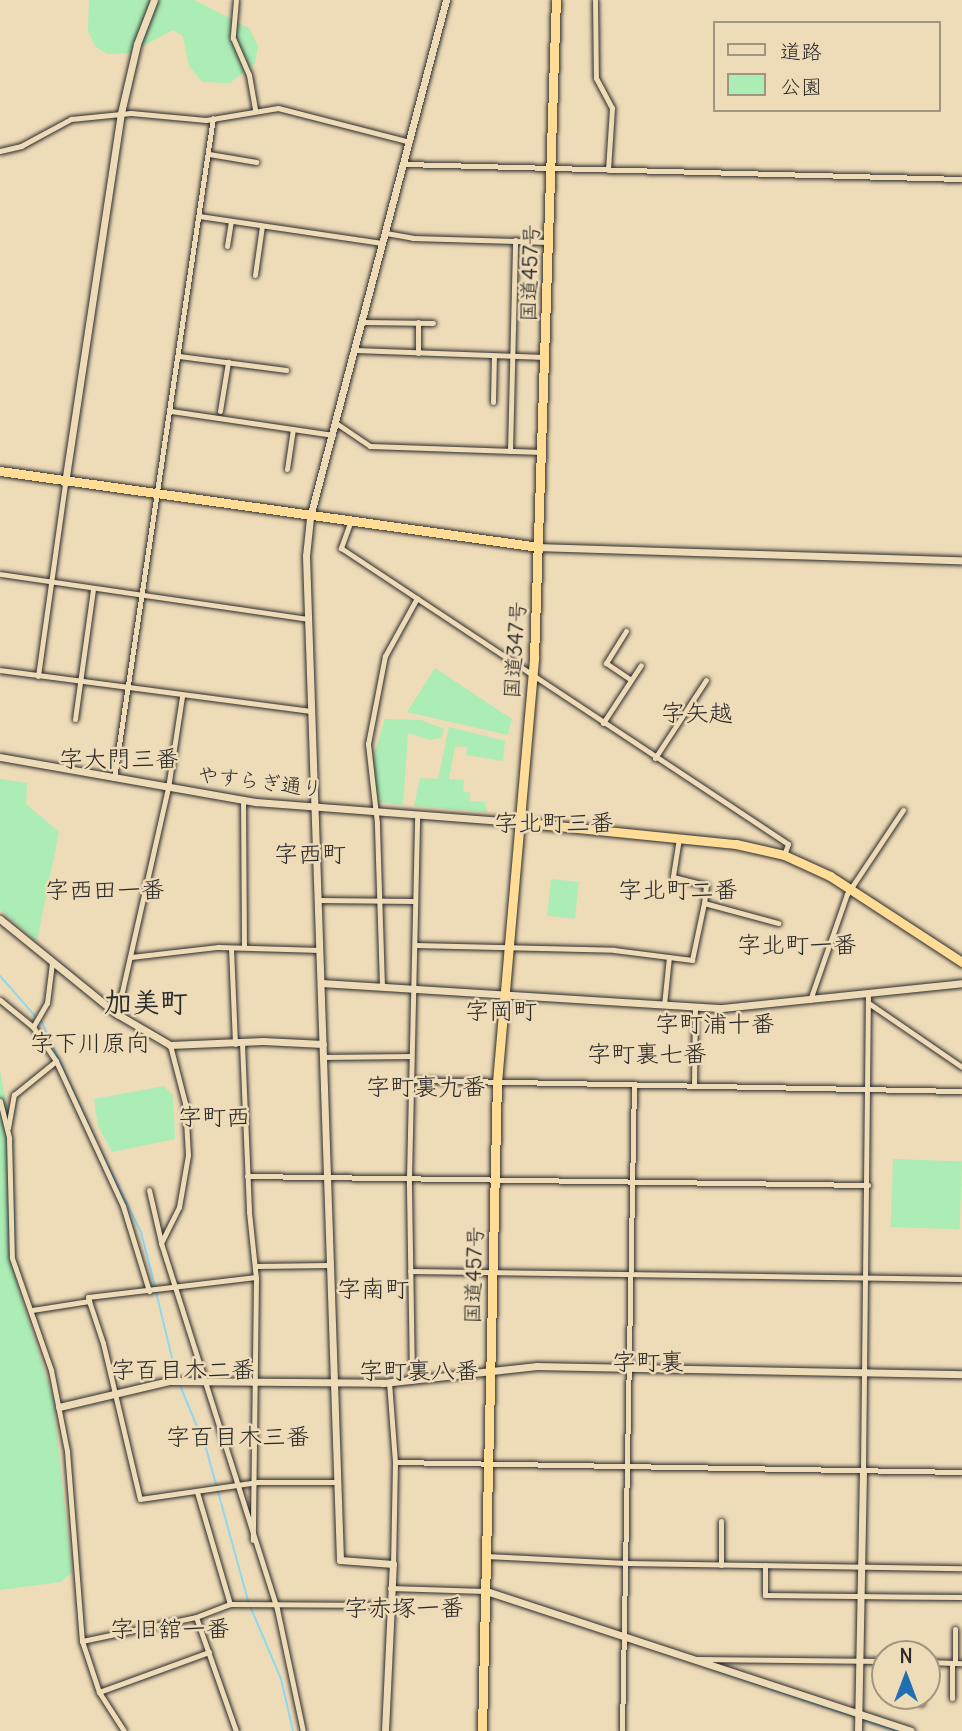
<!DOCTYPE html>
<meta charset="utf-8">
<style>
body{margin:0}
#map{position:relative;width:962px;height:1731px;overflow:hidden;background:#eedbb8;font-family:Delius,"Klee One",sans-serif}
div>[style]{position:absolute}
.green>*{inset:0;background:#acecb5;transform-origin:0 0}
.stream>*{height:2px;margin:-1px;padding:0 1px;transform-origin:1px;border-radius:1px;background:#8ed9ef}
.roads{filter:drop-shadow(0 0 2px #2b2b2b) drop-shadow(0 0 2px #2b2b2b)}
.minor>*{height:5px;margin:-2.5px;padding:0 2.5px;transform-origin:2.5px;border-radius:2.5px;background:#eedbb8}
.tertiary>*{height:7px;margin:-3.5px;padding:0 3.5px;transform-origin:3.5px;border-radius:3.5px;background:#eedbb8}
.trunk>*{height:9px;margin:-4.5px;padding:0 4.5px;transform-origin:4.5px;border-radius:4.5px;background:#ffdd96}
span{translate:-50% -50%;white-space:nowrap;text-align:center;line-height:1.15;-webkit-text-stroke:5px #eedbb8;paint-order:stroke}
.street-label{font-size:21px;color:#2b2b2b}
.quarter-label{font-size:24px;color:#2b2b2b}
.district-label{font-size:28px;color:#2b2b2b;font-weight:700}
.legend{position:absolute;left:713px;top:21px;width:228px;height:91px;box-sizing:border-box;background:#eedbb8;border:2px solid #a09580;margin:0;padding:9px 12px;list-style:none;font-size:21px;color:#2b2b2b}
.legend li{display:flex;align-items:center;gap:14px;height:35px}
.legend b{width:35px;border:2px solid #a09580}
.north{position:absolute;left:871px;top:1640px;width:70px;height:70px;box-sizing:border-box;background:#eedbb8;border:2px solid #a09580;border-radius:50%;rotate:0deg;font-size:19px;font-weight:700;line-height:28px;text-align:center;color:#2b2b2b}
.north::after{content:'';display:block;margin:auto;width:24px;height:32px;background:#1f6fb2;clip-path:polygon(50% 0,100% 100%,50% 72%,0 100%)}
</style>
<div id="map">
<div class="green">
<div style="clip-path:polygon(89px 0,194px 0,249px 28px,258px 46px,255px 63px,230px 83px,202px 82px,189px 66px,183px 36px,173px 30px,130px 53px,107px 54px,95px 46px,88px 31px)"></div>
<div style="clip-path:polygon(435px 668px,512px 719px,508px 735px,407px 712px)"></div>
<div style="clip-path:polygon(385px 719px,421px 720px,444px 729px,441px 738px,430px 740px,408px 733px,403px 805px,379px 802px,372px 762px)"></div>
<div style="clip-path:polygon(449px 727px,505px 741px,503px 761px,466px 755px,467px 747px,455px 746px,449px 779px,464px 780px,463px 791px,470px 793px,470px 801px,485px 802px,487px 812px,414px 806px,420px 778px,438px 779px)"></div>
<div style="clip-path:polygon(0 779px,27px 783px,26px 804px,59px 832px,37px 941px,0 910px)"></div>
<div style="left:551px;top:879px;width:28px;height:37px;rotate:6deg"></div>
<div style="clip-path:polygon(0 1070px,13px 1141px,17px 1284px,53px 1398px,72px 1572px,61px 1582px,0 1590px)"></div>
<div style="clip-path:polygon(164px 1086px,173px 1096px,175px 1139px,112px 1152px,98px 1126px,94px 1099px)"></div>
<div style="left:893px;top:1159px;width:69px;height:68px;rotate:2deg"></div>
</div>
<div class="stream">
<div style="left:0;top:976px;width:55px;rotate:48.7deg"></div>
<div style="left:41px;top:1020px;width:133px;rotate:65.6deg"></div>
<div style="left:100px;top:1150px;width:92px;rotate:63.4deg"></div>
<div style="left:141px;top:1232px;width:56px;rotate:75.5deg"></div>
<div style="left:156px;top:1292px;width:89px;rotate:76.3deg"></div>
<div style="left:179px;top:1383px;width:70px;rotate:67.4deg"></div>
<div style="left:206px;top:1448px;width:159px;rotate:74.6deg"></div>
<div style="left:250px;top:1606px;width:79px;rotate:67deg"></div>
<div style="left:281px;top:1679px;width:53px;rotate:77deg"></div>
<div style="left:707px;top:1667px;width:153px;rotate:18.7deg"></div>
<div style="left:866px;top:1721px;width:33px;rotate:18deg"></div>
</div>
<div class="roads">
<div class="minor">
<div style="left:236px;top:0;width:38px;rotate:95deg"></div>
<div style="left:233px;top:38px;width:40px;rotate:66.6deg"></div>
<div style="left:249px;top:75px;width:36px;rotate:80deg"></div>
<div style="left:595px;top:0;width:78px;rotate:89.3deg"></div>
<div style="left:596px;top:78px;width:34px;rotate:62deg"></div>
<div style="left:612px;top:108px;width:62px;rotate:93.7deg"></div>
<div style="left:0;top:151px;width:22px;rotate:-13deg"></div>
<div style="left:21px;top:146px;width:57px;rotate:-28.4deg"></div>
<div style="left:71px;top:119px;width:60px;rotate:-5.7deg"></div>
<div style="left:131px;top:113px;width:75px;rotate:5.3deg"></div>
<div style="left:206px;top:120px;width:73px;rotate:-9.5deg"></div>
<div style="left:278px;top:108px;width:136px;rotate:14.4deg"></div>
<div style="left:209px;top:154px;width:48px;rotate:9.7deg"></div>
<div style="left:404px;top:164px;width:558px;rotate:1.54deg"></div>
<div style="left:199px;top:216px;width:185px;rotate:8.4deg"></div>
<div style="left:386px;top:233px;width:27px;rotate:10deg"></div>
<div style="left:413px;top:238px;width:136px;rotate:1.7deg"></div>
<div style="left:227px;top:246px;width:25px;rotate:-81deg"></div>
<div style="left:255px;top:275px;width:49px;rotate:-81.9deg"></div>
<div style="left:363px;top:322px;width:70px;rotate:0.8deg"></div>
<div style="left:418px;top:322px;width:31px;rotate:90deg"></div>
<div style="left:355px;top:350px;width:190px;rotate:2.1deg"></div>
<div style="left:179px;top:356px;width:108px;rotate:7.5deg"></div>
<div style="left:493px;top:402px;width:46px;rotate:-88.8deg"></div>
<div style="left:171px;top:411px;width:164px;rotate:8.4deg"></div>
<div style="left:220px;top:411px;width:50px;rotate:-80.7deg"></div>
<div style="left:336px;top:423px;width:41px;rotate:34.1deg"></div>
<div style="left:370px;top:446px;width:172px;rotate:2deg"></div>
<div style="left:510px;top:451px;width:211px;rotate:-88.6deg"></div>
<div style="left:287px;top:469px;width:40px;rotate:-81.5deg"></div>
<div style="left:350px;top:523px;width:27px;rotate:110deg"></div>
<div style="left:341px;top:548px;width:536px;rotate:33.51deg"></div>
<div style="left:788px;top:844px;width:12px;rotate:110deg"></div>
<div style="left:0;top:574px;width:310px;rotate:8.3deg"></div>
<div style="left:626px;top:631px;width:38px;rotate:122deg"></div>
<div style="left:606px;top:663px;width:30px;rotate:34deg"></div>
<div style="left:0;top:670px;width:313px;rotate:7.5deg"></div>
<div style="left:38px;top:676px;width:194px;rotate:-82deg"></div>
<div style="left:75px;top:719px;width:131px;rotate:-82.1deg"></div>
<div style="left:603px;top:723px;width:69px;rotate:-56.8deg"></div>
<div style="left:655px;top:758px;width:93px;rotate:-56.8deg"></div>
<div style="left:114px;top:778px;width:667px;rotate:-81.47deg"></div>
<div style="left:243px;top:800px;width:147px;rotate:89.6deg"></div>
<div style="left:679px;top:838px;width:39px;rotate:99deg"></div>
<div style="left:673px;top:877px;width:34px;rotate:14deg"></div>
<div style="left:706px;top:885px;width:18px;rotate:96deg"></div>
<div style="left:318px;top:900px;width:97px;rotate:0.6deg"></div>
<div style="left:415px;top:945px;width:199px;rotate:1.4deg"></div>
<div style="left:614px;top:950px;width:79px;rotate:7.3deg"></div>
<div style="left:692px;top:960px;width:58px;rotate:-78.1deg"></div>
<div style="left:704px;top:903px;width:77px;rotate:15.1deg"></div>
<div style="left:231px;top:948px;width:96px;rotate:87.6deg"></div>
<div style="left:131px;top:957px;width:88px;rotate:-6.6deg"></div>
<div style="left:218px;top:947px;width:102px;rotate:1.7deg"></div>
<div style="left:382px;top:986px;width:163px;rotate:-91.8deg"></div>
<div style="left:377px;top:823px;width:80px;rotate:-96.5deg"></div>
<div style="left:368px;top:744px;width:90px;rotate:-79.1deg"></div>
<div style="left:385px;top:656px;width:66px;rotate:-61.1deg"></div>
<div style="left:0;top:1000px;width:43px;rotate:39.3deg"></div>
<div style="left:33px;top:1027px;width:41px;rotate:55.9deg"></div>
<div style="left:56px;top:1061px;width:160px;rotate:65.2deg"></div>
<div style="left:123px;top:1206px;width:89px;rotate:73deg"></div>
<div style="left:810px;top:1000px;width:112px;rotate:-70.8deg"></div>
<div style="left:847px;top:894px;width:101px;rotate:-56.3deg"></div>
<div style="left:870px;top:1004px;width:112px;rotate:34.4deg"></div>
<div style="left:664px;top:1005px;width:48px;rotate:-84.1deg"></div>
<div style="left:117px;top:1014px;width:232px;rotate:-77.3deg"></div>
<div style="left:168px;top:788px;width:93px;rotate:-81.3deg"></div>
<div style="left:33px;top:1027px;width:28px;rotate:-60deg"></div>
<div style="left:47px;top:1003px;width:40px;rotate:-82.9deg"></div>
<div style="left:242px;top:1043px;width:169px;rotate:87.6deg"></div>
<div style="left:249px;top:1212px;width:67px;rotate:84deg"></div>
<div style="left:256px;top:1279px;width:261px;rotate:90.7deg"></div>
<div style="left:170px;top:1045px;width:60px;rotate:75.5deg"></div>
<div style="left:185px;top:1103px;width:52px;rotate:86.7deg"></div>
<div style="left:188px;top:1155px;width:53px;rotate:99.8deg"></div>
<div style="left:179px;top:1207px;width:40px;rotate:116.6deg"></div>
<div style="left:161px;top:1243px;width:384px;rotate:72.4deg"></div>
<div style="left:277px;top:1609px;width:125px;rotate:78deg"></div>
<div style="left:323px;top:1057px;width:88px;rotate:-0.7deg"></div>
<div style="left:412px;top:1080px;width:550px;rotate:1.15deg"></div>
<div style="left:694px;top:1086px;width:78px;rotate:-89.3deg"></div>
<div style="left:0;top:1101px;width:38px;rotate:76deg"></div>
<div style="left:9px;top:1138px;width:120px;rotate:88.6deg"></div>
<div style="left:12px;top:1258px;width:119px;rotate:70.8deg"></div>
<div style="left:51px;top:1370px;width:83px;rotate:78.8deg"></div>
<div style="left:67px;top:1451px;width:191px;rotate:85.5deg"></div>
<div style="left:82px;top:1641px;width:54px;rotate:71.6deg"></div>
<div style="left:99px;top:1692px;width:46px;rotate:57.3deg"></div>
<div style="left:8px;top:1128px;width:34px;rotate:-80deg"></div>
<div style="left:14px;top:1095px;width:54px;rotate:-39deg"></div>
<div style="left:247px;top:1176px;width:621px;rotate:0.83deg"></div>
<div style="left:149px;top:1190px;width:53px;rotate:77deg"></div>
<div style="left:255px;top:1266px;width:74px;rotate:-0.8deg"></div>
<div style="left:410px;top:1271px;width:552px;rotate:0.83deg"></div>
<div style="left:89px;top:1301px;width:44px;rotate:71.6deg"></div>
<div style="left:103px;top:1343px;width:160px;rotate:76.7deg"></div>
<div style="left:140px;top:1499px;width:119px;rotate:-8.2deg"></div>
<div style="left:258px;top:1482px;width:80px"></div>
<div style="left:32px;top:1310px;width:58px;rotate:-9deg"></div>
<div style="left:89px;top:1301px;width:4px;rotate:-104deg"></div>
<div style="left:88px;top:1297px;width:169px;rotate:-6.8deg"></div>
<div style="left:412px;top:1379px;width:202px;rotate:-90.9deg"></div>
<div style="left:409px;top:1177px;width:362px;rotate:-88.7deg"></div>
<div style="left:389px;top:1382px;width:80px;rotate:85.7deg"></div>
<div style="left:395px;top:1462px;width:102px;rotate:91.1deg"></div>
<div style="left:395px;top:1462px;width:567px;rotate:1.01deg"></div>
<div style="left:863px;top:1470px;width:475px;rotate:-89.4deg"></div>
<div style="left:197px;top:1492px;width:117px;rotate:73.6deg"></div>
<div style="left:486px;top:1556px;width:140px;rotate:2.9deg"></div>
<div style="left:626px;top:1563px;width:336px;rotate:0.9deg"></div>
<div style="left:721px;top:1565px;width:44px;rotate:-90deg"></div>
<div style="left:765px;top:1565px;width:30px;rotate:90deg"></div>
<div style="left:765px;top:1595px;width:197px;rotate:0.6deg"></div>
<div style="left:390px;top:1588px;width:95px;rotate:1.8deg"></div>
<div style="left:196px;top:1617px;width:121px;rotate:70.7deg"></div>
<div style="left:82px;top:1641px;width:116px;rotate:-11.9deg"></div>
<div style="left:196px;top:1617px;width:36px;rotate:-21deg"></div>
<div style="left:230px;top:1604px;width:159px;rotate:0.4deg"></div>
<div style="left:696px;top:1659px;width:189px;rotate:0.6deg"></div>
<div style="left:927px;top:1662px;width:35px;rotate:2deg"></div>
<div style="left:952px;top:1663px;width:35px;rotate:90deg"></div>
<div style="left:955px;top:1663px;width:34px;rotate:-90deg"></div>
<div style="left:99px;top:1692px;width:117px;rotate:-20deg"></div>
<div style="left:921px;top:1703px;width:7px;rotate:-90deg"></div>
<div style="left:622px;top:1731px;width:646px;rotate:-88.94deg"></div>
</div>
<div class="tertiary">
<div style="left:65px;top:483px;width:374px;rotate:-81.4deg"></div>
<div style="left:121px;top:113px;width:71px;rotate:-76.9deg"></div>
<div style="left:137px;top:44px;width:47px;rotate:-68.9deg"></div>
<div style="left:539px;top:547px;width:423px;rotate:1.8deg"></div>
<div style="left:0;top:757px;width:260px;rotate:10deg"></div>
<div style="left:256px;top:802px;width:263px;rotate:4.4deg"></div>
<div style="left:0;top:919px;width:151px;rotate:39.1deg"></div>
<div style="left:117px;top:1014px;width:61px;rotate:30.3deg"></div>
<div style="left:170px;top:1045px;width:93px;rotate:-2.5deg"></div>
<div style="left:263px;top:1041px;width:60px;rotate:2.9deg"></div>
<div style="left:321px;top:983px;width:402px;rotate:3.6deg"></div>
<div style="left:722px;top:1008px;width:241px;rotate:-5.9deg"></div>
<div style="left:59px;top:1407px;width:113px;rotate:-13.3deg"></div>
<div style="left:169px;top:1381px;width:214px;rotate:0.5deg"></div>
<div style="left:383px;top:1383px;width:155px;rotate:-6.3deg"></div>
<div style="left:537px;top:1366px;width:425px;rotate:1.1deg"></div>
<div style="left:486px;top:1591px;width:447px;rotate:18.2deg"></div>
<div style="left:385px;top:1731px;width:167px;rotate:-87.3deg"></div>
<div style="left:393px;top:1564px;width:53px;rotate:-175.7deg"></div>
<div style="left:340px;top:1560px;width:1005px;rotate:-91.94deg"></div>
<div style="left:306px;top:556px;width:39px;rotate:-84deg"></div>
<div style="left:310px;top:517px;width:535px;rotate:-75.26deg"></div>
<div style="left:858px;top:1731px;width:261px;rotate:-88.9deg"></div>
</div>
<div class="trunk">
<div style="left:0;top:471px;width:544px;rotate:8.03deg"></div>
<div style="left:518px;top:822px;width:219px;rotate:5.8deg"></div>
<div style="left:736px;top:844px;width:49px;rotate:12.9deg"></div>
<div style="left:784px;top:855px;width:51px;rotate:24.5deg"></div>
<div style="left:830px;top:876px;width:158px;rotate:33.1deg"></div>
<div style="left:482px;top:1731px;width:649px;rotate:-88.68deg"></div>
<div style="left:497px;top:1082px;width:426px;rotate:-85deg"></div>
<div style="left:534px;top:658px;width:658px;rotate:-88.09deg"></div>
</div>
</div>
<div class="street-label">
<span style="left:530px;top:273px;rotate:-88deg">国道457号</span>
<span style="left:515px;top:650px;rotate:-86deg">国道347号</span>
<span style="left:260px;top:782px;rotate:7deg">やすらぎ通り</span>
<span style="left:474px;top:1275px;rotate:-88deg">国道457号</span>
</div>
<div class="quarter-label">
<span style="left:697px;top:713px">字矢越</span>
<span style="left:119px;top:759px">字大門三番</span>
<span style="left:554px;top:823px">字北町三番</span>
<span style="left:310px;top:854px">字西町</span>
<span style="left:105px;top:890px">字西田一番</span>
<span style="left:678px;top:890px">字北町二番</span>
<span style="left:797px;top:945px">字北町一番</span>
<span style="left:501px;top:1011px">字岡町</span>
<span style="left:715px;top:1024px">字町浦十番</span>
<span style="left:90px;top:1043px">字下川原向</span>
<span style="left:647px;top:1054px">字町裏七番</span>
<span style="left:426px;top:1087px">字町裏九番</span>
<span style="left:214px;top:1117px">字町西</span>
<span style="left:373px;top:1289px">字南町</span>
<span style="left:648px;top:1362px">字町裏</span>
<span style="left:183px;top:1370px">字百目木二番</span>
<span style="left:419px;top:1371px">字町裏八番</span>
<span style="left:238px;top:1437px">字百目木三番</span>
<span style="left:404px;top:1608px">字赤塚一番</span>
<span style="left:170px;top:1629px">字旧舘一番</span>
</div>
<div class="district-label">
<span style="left:146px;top:1002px">加美町</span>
</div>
<ul class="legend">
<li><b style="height:9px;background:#eedbb8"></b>道路</li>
<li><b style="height:19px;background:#acecb5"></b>公園</li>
</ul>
<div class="north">N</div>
</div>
